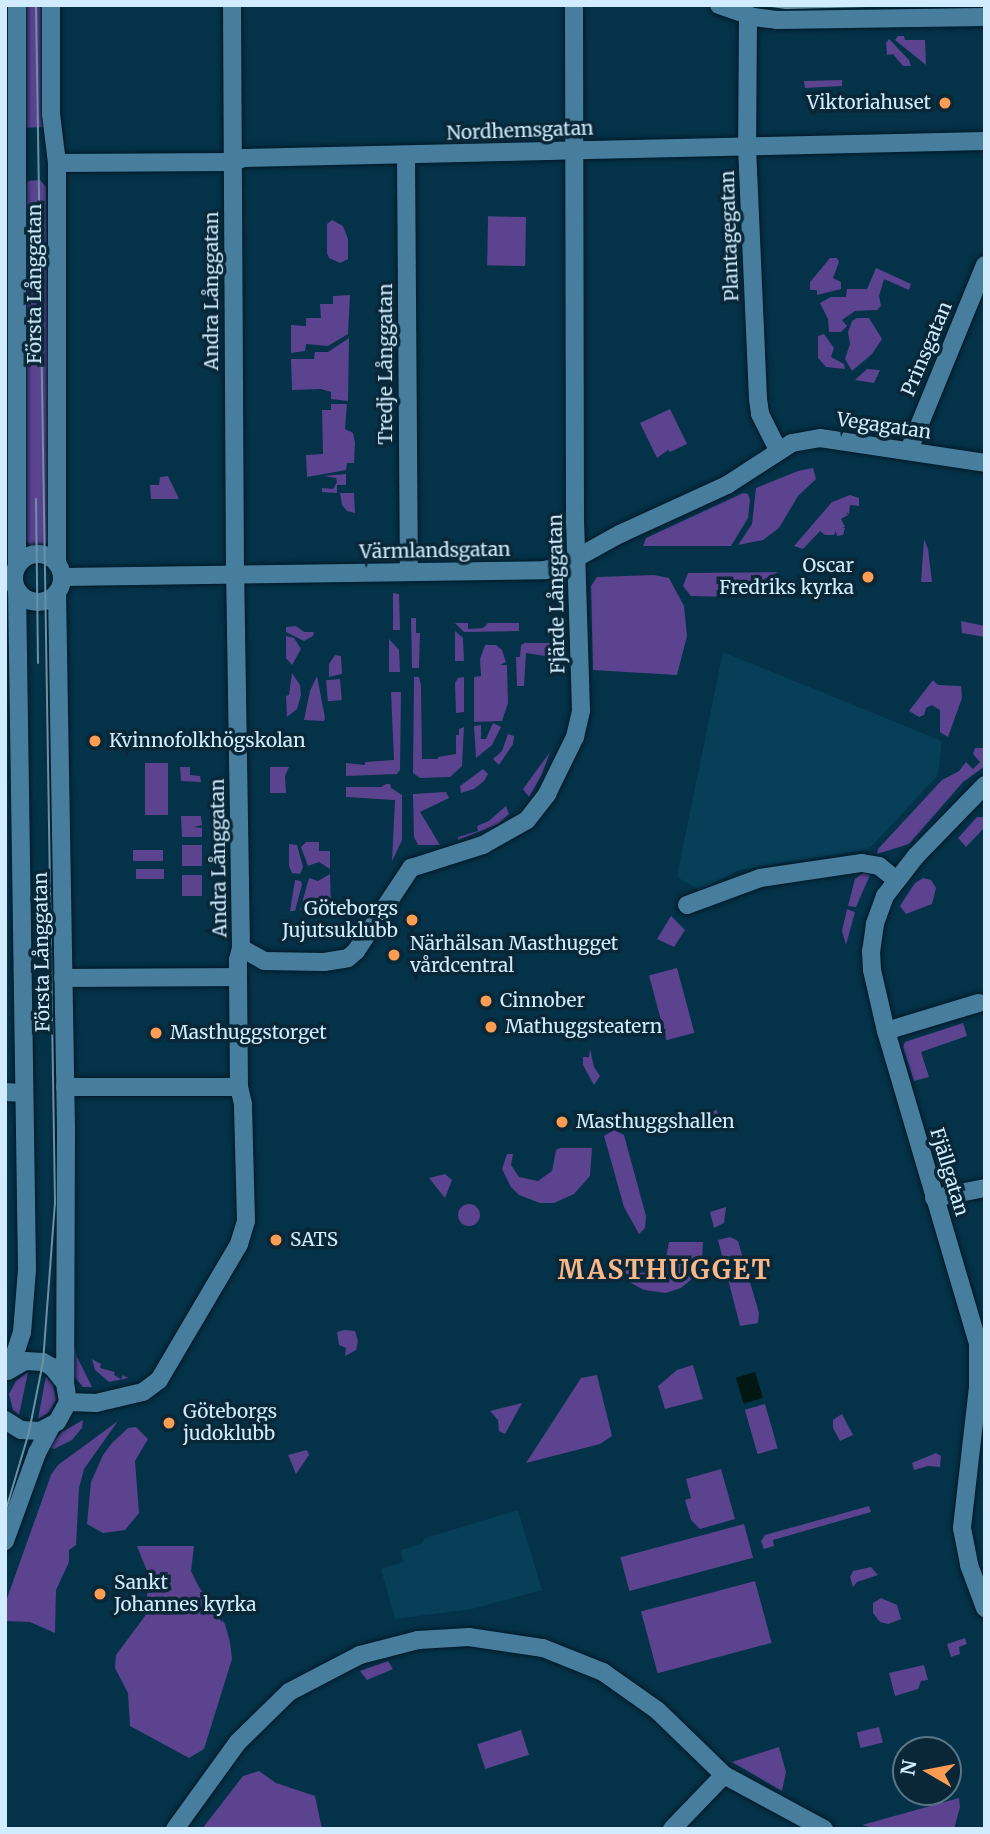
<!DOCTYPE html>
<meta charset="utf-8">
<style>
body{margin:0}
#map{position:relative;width:990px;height:1834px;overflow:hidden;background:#043248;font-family:Merriweather,serif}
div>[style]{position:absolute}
.built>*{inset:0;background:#063f57}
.green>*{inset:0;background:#5b438f;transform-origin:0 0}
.round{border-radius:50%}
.water>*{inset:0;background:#031712;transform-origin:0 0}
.roads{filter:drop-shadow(0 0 2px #001928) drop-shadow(0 0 2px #001928)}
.minor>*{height:18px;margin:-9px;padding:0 9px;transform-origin:9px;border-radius:9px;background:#477e9e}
.minor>.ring{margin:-9px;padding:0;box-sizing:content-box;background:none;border:18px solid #477e9e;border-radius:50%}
.tram>*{height:2px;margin:-1px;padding:0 1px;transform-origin:1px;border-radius:1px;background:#6c90a4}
.dots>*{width:19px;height:19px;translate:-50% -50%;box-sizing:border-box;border:4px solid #092737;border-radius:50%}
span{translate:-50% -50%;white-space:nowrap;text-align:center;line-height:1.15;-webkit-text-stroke:7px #092737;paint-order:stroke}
.poi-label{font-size:19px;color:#d0ecfe}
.right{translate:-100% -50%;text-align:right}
.left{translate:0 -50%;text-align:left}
.street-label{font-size:19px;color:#d0ecfe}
.district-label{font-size:26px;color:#fbb788;font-weight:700;letter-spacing:2px}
.frame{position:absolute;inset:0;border:7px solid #d0ecfe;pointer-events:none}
.north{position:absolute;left:892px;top:1736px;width:70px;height:70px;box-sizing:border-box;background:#092737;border:2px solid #597687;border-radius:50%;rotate:280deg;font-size:19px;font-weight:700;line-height:28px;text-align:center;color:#d0ecfe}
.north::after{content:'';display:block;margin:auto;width:24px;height:32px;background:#fd9d54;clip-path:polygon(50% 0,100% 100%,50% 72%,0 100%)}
</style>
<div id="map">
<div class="built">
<div style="clip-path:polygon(723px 652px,942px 741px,938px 775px,869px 849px,739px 870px,700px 890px,680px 879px,677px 875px)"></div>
<div style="clip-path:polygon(518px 1510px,542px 1590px,472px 1609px,395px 1619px,381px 1569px,403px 1562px,401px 1550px,421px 1544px,425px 1538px)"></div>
</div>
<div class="green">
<div style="clip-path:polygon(23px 5px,41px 5px,45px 19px,46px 127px,19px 128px)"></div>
<div style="clip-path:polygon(898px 36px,904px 36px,905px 40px,925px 40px,926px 65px,895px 40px)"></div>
<div style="clip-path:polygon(889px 39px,909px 60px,911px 66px,903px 66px,893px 54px,887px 55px,886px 43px)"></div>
<div style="clip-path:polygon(842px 80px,842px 86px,805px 88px,804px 81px)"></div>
<div style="clip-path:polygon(40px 180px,46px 187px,50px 535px,45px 549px,32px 549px,26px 540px,21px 196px,28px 181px)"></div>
<div style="left:526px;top:217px;width:49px;height:38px;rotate:91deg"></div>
<div style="clip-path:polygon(332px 220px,343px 226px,348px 239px,348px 259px,340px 263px,329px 258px,327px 253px,327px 224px)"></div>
<div style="clip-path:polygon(830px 258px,837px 258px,839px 262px,833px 278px,841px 282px,841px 289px,817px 295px,817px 290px,810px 290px,810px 282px)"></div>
<div style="clip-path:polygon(876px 268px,911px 284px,909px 290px,884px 279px,879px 296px,881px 306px,877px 310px,855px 311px,842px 320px,847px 326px,841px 332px,829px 332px,828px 319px,820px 303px,831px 297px,846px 297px,847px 289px,867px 289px)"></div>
<div style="clip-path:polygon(350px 295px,348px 334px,328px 346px,306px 344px,305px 351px,291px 353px,291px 325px,306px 326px,306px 318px,321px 318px,320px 304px,333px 304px,333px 296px)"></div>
<div style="clip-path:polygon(857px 318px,869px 318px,882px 339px,872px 354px,852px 371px,845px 359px,850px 344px,848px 332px,852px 321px)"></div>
<div style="clip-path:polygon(824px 334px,834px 348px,831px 357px,844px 364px,845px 369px,826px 367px,818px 358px,818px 336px)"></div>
<div style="clip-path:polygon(349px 338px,348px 401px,331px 399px,331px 392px,321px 389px,292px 390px,291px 359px,314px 359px,315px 352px,328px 352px)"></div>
<div style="clip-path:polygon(867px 369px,880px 370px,874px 383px,855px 380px)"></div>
<div style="clip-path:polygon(331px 404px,347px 404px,345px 429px,353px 433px,355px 443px,354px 463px,347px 463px,346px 470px,307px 477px,306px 455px,323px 454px,322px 410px,331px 410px)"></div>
<div style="clip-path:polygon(670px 409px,687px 444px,670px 452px,668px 450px,657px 458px,640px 423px)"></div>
<div style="clip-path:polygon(813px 468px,816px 479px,798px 496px,779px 528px,763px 540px,738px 545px,752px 524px,756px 488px,798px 471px)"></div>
<div style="clip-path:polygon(346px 474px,346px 485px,337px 485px,337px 493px,322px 492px,322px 488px,333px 489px,337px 482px,336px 478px,324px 476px)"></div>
<div style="clip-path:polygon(168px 476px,179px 499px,151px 499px,150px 485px,159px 485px,160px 477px)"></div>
<div style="clip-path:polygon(340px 493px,354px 493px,355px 513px,347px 511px,342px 505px)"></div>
<div style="clip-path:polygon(743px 493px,748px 494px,750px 500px,748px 518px,731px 546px,643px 546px,646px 538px)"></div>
<div style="clip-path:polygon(850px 495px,859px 498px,859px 506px,850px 505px,849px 514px,846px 512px,848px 515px,841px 519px,845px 527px,842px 527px,845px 528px,843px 535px,837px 536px,836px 531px,834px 535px,825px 535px,820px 531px,803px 549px,794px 546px,832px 502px)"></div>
<div style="clip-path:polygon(924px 539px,928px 549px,932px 582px,921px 582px)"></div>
<div style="clip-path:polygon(778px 572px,731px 597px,691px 596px,683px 586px,688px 573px)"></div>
<div style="clip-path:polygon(654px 575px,669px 578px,684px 606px,687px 636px,677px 675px,593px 670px,591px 586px,597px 577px)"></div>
<div style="clip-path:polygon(393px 593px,399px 594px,400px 630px,393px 630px)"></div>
<div style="clip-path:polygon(411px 618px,416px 618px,416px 633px,420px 633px,419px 668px,412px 668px)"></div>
<div style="clip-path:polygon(961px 621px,985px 626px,985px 637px,962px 633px)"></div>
<div style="clip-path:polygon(455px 623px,468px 623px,468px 629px,483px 628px,488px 623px,519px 623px,519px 631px,464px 632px)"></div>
<div style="clip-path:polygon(296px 626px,304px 632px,314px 632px,313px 636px,304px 641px,286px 632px,286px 627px)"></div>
<div style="clip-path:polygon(455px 631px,463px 638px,464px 661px,455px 661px)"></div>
<div style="clip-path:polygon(286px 636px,294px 638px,301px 649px,292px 665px,286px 658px)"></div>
<div style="clip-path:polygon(389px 639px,399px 650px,400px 672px,389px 672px)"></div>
<div style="clip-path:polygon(525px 643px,558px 643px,558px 658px,526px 653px,524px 686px,517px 686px,516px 657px,520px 657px,521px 645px)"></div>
<div style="clip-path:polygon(485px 645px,496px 645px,502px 650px,506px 662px,500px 665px,507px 665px,508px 703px,502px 721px,474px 722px,474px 677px,481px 676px,480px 659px)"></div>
<div style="clip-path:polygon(335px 655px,341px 656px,342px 674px,329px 677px,329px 664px)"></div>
<div style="clip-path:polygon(292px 673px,300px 685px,301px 695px,297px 709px,287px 717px,286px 696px,289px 695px)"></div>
<div style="clip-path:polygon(317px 676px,325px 718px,324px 721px,304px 720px,310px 691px)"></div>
<div style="clip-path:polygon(414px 677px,419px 677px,421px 685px,422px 759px,438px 759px,438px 757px,456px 754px,456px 735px,459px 735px,459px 729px,464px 727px,462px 766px,450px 777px,420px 778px,413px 773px)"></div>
<div style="clip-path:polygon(464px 677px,464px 712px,456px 713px,455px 683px,458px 678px)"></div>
<div style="left:340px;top:679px;width:21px;height:14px;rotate:85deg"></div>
<div style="clip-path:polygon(933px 680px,938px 685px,961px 686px,962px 698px,948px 737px,940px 732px,940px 710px,932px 705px,926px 708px,924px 715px,919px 717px,909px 711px)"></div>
<div style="clip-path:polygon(391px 692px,401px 692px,400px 770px,397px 774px,346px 776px,346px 763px,365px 765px,365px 762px,394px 760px)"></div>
<div style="clip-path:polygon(493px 723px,501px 727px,492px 745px,476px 758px,474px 726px,481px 725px,481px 739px,486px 739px)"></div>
<div style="clip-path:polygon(508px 734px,514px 736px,513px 744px,499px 765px,493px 759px,502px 751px)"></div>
<div style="clip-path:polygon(975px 748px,985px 748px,985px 766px,963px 782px,909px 844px,877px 854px,878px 849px,942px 780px,959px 771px,966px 762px,973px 769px,980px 762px,973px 754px)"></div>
<div style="clip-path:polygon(550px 752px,541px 776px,529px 797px,523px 789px)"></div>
<div style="left:168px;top:763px;width:52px;height:23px;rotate:90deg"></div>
<div style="clip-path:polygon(180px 767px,190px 767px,190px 775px,200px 776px,201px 782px,181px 781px)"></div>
<div style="clip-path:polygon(270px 767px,289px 767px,285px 776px,286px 793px,270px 793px)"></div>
<div style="clip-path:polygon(483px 769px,488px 774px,484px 781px,474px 789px,461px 793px,460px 786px)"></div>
<div style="clip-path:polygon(386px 784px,390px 784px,391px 788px,402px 795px,402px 840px,392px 861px,395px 800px,346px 797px,346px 787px,381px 787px)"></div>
<div style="clip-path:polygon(446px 792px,449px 798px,420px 812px,440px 845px,418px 845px,414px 837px,413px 794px)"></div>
<div style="clip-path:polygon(506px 806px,509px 814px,498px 824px,458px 840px,458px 837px,478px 831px,477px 826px,489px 821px)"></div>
<div style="clip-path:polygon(181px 816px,201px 816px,202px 825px,194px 827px,202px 828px,202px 837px,182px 837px)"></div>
<div style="clip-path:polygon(977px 817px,985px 817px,985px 827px,966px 847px,958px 838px)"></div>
<div style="clip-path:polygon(306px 842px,319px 842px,319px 851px,330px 851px,330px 869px,319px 862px,308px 866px,301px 847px)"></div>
<div style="clip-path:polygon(289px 844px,297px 845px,303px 867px,300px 874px,292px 873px,289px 866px)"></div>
<div style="left:182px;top:845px;width:20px;height:21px"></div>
<div style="left:133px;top:850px;width:30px;height:11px"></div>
<div style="left:136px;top:869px;width:28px;height:10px"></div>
<div style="clip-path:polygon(864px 872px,870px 875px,856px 907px,848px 906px,855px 879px)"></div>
<div style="clip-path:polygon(330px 874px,331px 904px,300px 910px,309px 878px,318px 881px)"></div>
<div style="left:182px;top:875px;width:20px;height:21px"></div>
<div style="clip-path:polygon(923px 878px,931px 880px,936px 888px,932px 904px,906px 914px,900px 906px,915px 883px)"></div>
<div style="clip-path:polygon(295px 880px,301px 881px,302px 885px,295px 911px,290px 911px)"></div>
<div style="clip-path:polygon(847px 909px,855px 912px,846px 945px,842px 931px)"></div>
<div style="clip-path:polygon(671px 916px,685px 930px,674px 947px,657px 939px)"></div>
<div style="left:677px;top:968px;width:67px;height:29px;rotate:75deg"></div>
<div style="clip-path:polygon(963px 1023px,967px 1036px,921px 1052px,929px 1077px,914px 1081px,903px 1047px,905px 1042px)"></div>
<div style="clip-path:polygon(590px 1049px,594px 1067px,600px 1076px,594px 1085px,583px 1065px,583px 1057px,589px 1057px)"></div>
<div style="clip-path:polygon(717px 1110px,723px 1132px,705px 1125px,696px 1116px)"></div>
<div style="clip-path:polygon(614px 1130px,624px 1135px,646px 1216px,645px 1228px,639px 1234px,624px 1207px,604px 1136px)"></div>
<div style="clip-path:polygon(560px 1148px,592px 1148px,590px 1176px,574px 1194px,554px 1203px,540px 1203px,519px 1195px,511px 1187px,502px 1169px,507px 1154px,513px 1154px,511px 1165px,519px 1177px,538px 1181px,552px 1171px,556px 1150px)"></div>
<div style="clip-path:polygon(445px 1174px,452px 1180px,445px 1198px,429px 1178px)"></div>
<div class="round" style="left:458px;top:1204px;width:22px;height:22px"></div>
<div style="clip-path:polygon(726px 1207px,724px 1223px,714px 1228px,710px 1212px)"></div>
<div style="clip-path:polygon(730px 1237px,738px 1241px,759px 1313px,758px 1323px,740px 1326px,718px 1240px)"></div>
<div style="clip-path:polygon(669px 1242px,703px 1242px,702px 1262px,693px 1278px,681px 1288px,666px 1293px,644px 1290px,631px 1283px,622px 1269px,621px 1258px,627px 1256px,630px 1268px,638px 1273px,655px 1272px,665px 1262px)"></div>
<div style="clip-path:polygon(344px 1330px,355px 1331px,358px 1341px,356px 1350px,345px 1356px,346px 1348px,339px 1345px,337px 1332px)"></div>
<div style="clip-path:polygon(74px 1343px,77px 1357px,92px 1387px,83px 1387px,74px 1376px)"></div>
<div style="clip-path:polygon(92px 1359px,101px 1364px,100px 1368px,115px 1372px,114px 1375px,121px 1379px,123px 1375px,128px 1378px,109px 1382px,95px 1370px)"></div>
<div style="clip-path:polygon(693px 1365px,703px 1399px,665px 1409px,658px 1386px,677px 1370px)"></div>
<div style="clip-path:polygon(28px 1372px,19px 1415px,13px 1410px,9px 1394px,16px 1381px)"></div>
<div style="clip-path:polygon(597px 1375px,612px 1436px,600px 1444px,526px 1463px,581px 1378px)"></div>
<div style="clip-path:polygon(46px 1376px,53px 1385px,56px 1400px,48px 1413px,38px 1419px)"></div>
<div style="clip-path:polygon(522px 1403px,505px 1434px,499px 1431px,498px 1420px,490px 1411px)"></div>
<div style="left:765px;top:1404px;width:46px;height:21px;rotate:74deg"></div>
<div style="clip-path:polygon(842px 1414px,853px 1435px,840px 1441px,833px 1428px,833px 1420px)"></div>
<div style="clip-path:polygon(83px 1420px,82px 1428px,72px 1440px,54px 1449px,48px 1447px,62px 1432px)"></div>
<div style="clip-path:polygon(118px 1421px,84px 1469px,79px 1488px,76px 1545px,69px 1550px,69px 1562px,56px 1590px,55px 1633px,30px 1622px,5px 1621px,5px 1604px,51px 1475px,58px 1465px)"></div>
<div style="clip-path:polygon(136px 1427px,148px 1439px,135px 1461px,139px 1513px,125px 1530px,103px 1533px,87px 1524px,91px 1482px,103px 1455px,112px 1443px,128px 1428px)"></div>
<div style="clip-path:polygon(307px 1450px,309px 1455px,296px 1474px,288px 1455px)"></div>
<div style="clip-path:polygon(936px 1453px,941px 1456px,940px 1467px,928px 1466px,914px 1470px,912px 1463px)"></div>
<div style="clip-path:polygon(721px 1469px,735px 1519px,700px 1529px,691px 1520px,685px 1500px,691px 1498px,686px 1479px)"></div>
<div style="clip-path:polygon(869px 1506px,871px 1512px,773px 1540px,774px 1546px,764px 1549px,761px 1541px,765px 1535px)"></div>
<div style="left:744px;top:1524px;width:35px;height:128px;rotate:75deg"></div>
<div style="clip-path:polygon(137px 1546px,194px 1546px,191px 1571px,199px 1587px,225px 1624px,230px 1642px,232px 1659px,204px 1749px,189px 1758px,130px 1726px,128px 1693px,115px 1668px,116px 1655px,145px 1616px,149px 1576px)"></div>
<div style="clip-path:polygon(871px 1567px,878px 1575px,857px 1582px,853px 1587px,850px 1577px,853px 1571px)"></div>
<div style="left:755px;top:1581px;width:64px;height:118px;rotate:75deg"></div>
<div style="clip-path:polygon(881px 1598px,897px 1605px,901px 1619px,888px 1624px,880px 1622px,873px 1613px,873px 1603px)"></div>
<div style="clip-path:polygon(965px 1638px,967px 1644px,959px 1647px,960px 1654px,951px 1657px,947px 1644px)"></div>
<div style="clip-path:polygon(388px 1661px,393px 1669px,367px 1680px,360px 1671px)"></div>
<div style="clip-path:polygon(924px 1665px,928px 1680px,921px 1681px,918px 1689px,895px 1696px,889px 1673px)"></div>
<div style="left:879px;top:1727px;width:16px;height:23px;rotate:76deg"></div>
<div style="left:521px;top:1730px;width:26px;height:46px;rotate:72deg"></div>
<div style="clip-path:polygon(779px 1747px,786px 1772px,782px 1791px,732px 1762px)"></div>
<div style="clip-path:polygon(259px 1771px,276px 1783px,315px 1796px,322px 1829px,202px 1829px,243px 1776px)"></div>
<div style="clip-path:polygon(959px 1798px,960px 1807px,954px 1829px,877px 1829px,862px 1825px)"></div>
</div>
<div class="water">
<div style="left:755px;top:1372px;width:27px;height:20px;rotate:73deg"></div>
</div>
<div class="roads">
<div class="minor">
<div style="left:17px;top:5px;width:560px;rotate:90deg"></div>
<div style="left:51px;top:5px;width:109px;rotate:90deg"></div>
<div style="left:51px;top:114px;width:49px;rotate:83deg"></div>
<div style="left:57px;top:163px;width:401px;rotate:90deg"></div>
<div style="left:719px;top:5px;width:36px;rotate:19deg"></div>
<div style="left:753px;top:17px;width:24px;rotate:7deg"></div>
<div style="left:777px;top:20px;width:208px;rotate:-0.8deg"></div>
<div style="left:748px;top:16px;width:131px;rotate:90.4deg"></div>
<div style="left:747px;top:147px;width:252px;rotate:87.5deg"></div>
<div style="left:758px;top:399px;width:15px;rotate:82deg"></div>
<div style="left:760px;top:414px;width:40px;rotate:63.4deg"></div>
<div style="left:406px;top:156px;width:416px;rotate:89.6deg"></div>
<div style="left:57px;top:163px;width:175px;rotate:-0.3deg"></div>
<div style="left:232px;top:162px;width:13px;rotate:-18deg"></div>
<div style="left:244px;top:158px;width:741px;rotate:-1.31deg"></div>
<div style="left:909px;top:450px;width:200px;rotate:-67.7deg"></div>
<div class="ring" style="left:14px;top:554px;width:30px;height:30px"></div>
<div style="left:62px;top:577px;width:483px;rotate:-0.8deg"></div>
<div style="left:545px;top:570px;width:20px;rotate:-15deg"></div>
<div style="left:564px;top:565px;width:64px;rotate:-29deg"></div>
<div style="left:620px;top:534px;width:118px;rotate:-24.6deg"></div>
<div style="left:727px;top:485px;width:77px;rotate:-32.9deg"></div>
<div style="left:792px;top:443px;width:28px;rotate:-10deg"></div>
<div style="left:820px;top:438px;width:167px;rotate:8.6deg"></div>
<div style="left:57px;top:592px;width:537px;rotate:89.04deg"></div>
<div style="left:66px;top:1129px;width:254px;rotate:90.2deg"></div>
<div style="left:985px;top:785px;width:99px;rotate:134.2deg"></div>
<div style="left:916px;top:856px;width:51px;rotate:127.8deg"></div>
<div style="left:885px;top:896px;width:30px;rotate:110deg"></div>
<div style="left:875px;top:924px;width:27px;rotate:98deg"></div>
<div style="left:871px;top:951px;width:19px;rotate:87deg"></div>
<div style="left:872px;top:970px;width:63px;rotate:77.1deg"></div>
<div style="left:886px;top:1031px;width:326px;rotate:73.6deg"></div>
<div style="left:978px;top:1344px;width:43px;rotate:90deg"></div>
<div style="left:978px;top:1387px;width:142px;rotate:96.5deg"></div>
<div style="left:962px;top:1528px;width:38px;rotate:79deg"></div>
<div style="left:969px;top:1565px;width:46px;rotate:69.6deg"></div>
<div style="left:687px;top:905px;width:78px;rotate:-20.3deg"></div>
<div style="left:760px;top:878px;width:103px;rotate:-8.4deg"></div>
<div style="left:862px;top:863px;width:17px;rotate:10deg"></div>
<div style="left:879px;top:866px;width:22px;rotate:39deg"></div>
<div style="left:241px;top:948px;width:26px;rotate:29deg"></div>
<div style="left:264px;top:961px;width:60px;rotate:1deg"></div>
<div style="left:324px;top:962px;width:24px;rotate:-9deg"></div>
<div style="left:348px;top:958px;width:11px;rotate:-41deg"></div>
<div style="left:356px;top:951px;width:100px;rotate:-56.5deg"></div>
<div style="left:411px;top:868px;width:76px;rotate:-17.7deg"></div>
<div style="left:483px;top:845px;width:51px;rotate:-29.6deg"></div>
<div style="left:527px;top:820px;width:33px;rotate:-52deg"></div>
<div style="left:547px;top:794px;width:64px;rotate:-63.8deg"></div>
<div style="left:575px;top:737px;width:28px;rotate:-77deg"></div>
<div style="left:581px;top:710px;width:186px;rotate:-91.8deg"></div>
<div style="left:575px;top:524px;width:519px;rotate:-90.11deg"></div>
<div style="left:63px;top:978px;width:175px;rotate:-0.3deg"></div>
<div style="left:886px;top:1031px;width:97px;rotate:-16.8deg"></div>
<div style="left:65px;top:1087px;width:174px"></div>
<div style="left:5px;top:1092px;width:19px;rotate:3deg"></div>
<div style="left:934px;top:1198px;width:52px;rotate:-11.1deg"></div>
<div style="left:10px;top:1369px;width:38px;rotate:-72deg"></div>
<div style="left:22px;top:1333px;width:64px;rotate:-85.5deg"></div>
<div style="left:27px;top:1269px;width:679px;rotate:-90.84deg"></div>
<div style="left:68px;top:1402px;width:28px;rotate:2deg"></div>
<div style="left:96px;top:1403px;width:48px;rotate:-13.2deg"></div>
<div style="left:143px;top:1392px;width:20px;rotate:-37deg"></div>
<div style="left:159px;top:1380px;width:158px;rotate:-59.5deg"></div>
<div style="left:239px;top:1244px;width:24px;rotate:-73deg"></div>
<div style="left:246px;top:1221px;width:117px;rotate:-91.5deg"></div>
<div style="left:243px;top:1104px;width:17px;rotate:-103deg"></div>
<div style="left:239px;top:1087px;width:127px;rotate:-90.5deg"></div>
<div style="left:238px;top:960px;width:12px;rotate:-76deg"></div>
<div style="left:241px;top:948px;width:373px;rotate:-90.9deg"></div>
<div style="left:235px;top:575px;width:570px;rotate:-90.3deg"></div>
<div style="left:5px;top:1420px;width:19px;rotate:32deg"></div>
<div style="left:21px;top:1430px;width:19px;rotate:3deg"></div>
<div style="left:40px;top:1431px;width:19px;rotate:-28deg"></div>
<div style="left:57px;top:1422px;width:23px;rotate:-61deg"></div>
<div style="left:68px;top:1402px;width:19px;rotate:-99deg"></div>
<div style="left:65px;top:1383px;width:21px;rotate:-129deg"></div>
<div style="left:52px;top:1367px;width:10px;rotate:-151deg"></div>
<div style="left:43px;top:1362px;width:18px;rotate:-177deg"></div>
<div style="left:25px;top:1361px;width:20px;rotate:150deg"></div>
<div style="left:5px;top:1541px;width:94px;rotate:-70deg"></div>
<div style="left:37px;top:1453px;width:30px;rotate:-62deg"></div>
<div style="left:175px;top:1829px;width:107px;rotate:-54.1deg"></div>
<div style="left:238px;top:1742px;width:71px;rotate:-44.4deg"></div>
<div style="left:289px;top:1692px;width:80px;rotate:-27.5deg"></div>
<div style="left:360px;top:1655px;width:60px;rotate:-14.5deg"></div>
<div style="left:418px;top:1640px;width:51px;rotate:-3.4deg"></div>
<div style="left:469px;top:1637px;width:75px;rotate:8.5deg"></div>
<div style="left:543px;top:1648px;width:65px;rotate:21.8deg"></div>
<div style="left:603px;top:1672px;width:67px;rotate:35.3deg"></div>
<div style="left:658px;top:1711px;width:92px;rotate:44.1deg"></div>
<div style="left:724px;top:1775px;width:114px;rotate:28.4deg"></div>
<div style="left:672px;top:1829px;width:75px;rotate:-46.1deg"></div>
</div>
</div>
<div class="tram">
<div style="left:764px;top:5px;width:22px;rotate:8deg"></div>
<div style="left:786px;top:8px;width:122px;rotate:-1.4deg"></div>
<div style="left:36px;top:499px;width:164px;rotate:89.3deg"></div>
<div style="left:5px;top:1513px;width:84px;rotate:-73.5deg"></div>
<div style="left:29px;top:1432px;width:71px;rotate:-78.7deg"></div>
<div style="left:43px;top:1362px;width:159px;rotate:-85.7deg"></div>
<div style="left:55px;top:1203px;width:1198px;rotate:-90.91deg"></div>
</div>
<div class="dots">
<div style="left:945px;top:103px;background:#fd9d54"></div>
<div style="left:868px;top:577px;background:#fd9d54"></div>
<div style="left:95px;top:741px;background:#fd9d54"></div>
<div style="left:412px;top:920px;background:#fd9d54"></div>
<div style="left:394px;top:955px;background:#fd9d54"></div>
<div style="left:486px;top:1001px;background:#fd9d54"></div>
<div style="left:491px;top:1027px;background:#fd9d54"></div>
<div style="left:156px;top:1033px;background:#fd9d54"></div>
<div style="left:562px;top:1122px;background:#fd9d54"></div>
<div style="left:276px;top:1240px;background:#fd9d54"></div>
<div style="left:169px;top:1423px;background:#fd9d54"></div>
<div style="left:100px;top:1594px;background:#fd9d54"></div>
</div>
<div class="poi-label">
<span class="right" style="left:931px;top:103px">Viktoriahuset</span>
<span class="right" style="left:854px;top:577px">Oscar<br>Fredriks kyrka</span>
<span class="left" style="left:109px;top:741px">Kvinnofolkhögskolan</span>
<span class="right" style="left:398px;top:920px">Göteborgs<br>Jujutsuklubb</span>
<span class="left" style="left:410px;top:955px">Närhälsan Masthugget<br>vårdcentral</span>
<span class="left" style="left:500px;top:1001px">Cinnober</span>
<span class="left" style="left:505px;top:1027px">Mathuggsteatern</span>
<span class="left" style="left:170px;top:1033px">Masthuggstorget</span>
<span class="left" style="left:576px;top:1122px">Masthuggshallen</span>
<span class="left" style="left:290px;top:1240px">SATS</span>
<span class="left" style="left:183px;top:1423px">Göteborgs<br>judoklubb</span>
<span class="left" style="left:114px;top:1594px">Sankt<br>Johannes kyrka</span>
</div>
<div class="street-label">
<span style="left:520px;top:131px;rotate:-2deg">Nordhemsgatan</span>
<span style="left:730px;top:236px;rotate:-92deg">Plantagegatan</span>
<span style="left:35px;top:284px;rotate:-90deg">Första Långgatan</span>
<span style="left:212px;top:291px;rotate:-90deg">Andra Långgatan</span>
<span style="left:927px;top:349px;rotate:-67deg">Prinsgatan</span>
<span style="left:386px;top:364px;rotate:-90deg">Tredje Långgatan</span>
<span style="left:884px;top:426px;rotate:8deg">Vegagatan</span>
<span style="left:435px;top:551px;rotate:-1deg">Värmlandsgatan</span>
<span style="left:557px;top:594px;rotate:-91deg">Fjärde Långgatan</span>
<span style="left:219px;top:858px;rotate:-91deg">Andra Långgatan</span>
<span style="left:42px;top:952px;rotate:-91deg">Första Långgatan</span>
<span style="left:949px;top:1172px;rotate:73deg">Fjällgatan</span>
</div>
<div class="district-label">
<span style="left:665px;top:1270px">MASTHUGGET</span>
</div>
<div class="frame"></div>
<div class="north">N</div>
</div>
